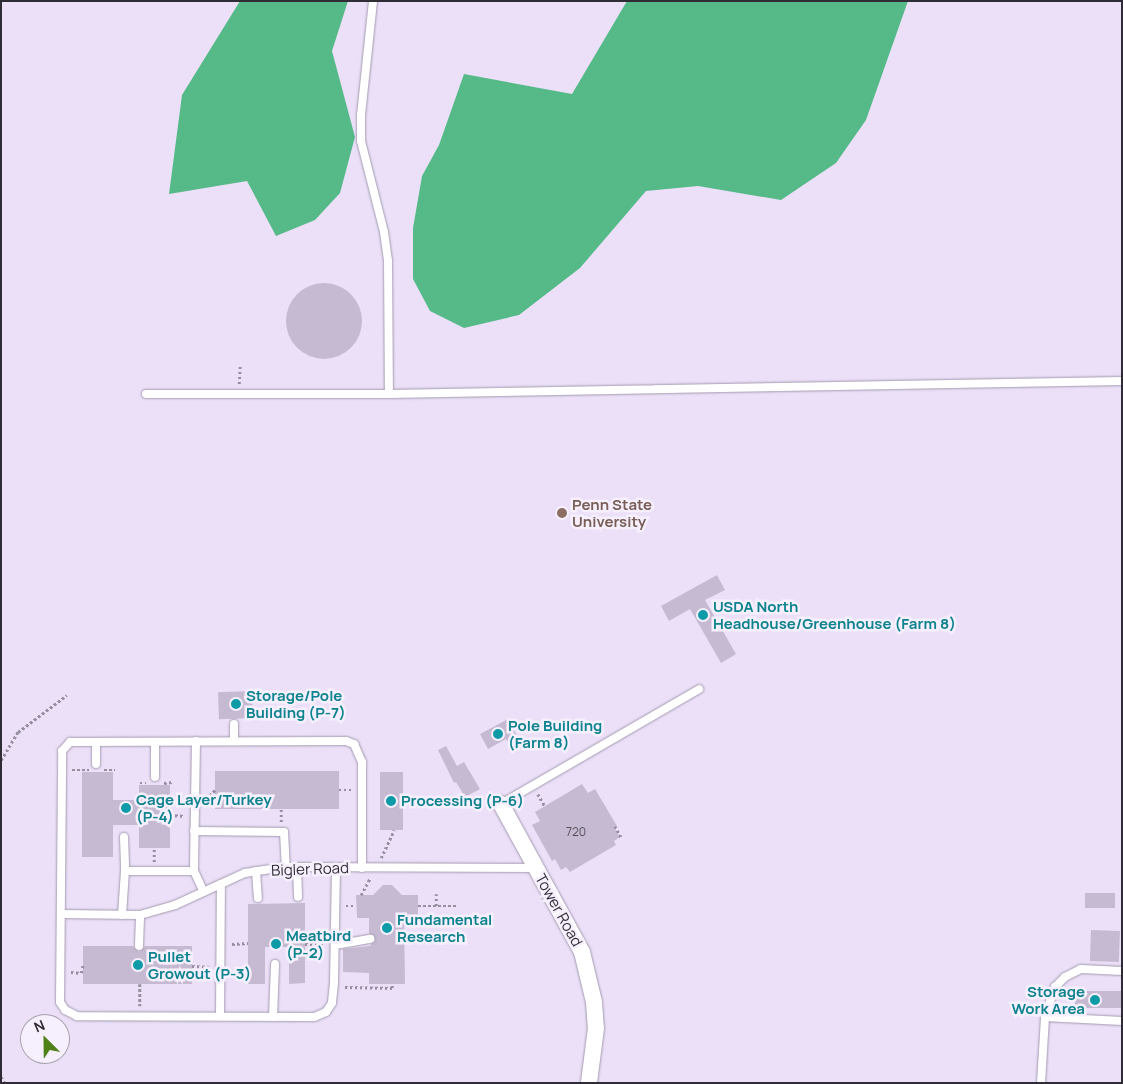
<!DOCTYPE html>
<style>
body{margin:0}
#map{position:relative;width:1123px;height:1084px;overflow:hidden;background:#ebe0f8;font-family:Manrope,sans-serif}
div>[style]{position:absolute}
.forest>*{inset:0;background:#56ba88}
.building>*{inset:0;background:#c5bad1;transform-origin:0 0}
.round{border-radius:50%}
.path>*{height:2.5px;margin-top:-1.25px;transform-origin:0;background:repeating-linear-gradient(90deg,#968fa0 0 2.5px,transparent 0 5px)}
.roads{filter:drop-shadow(0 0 1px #a49ab0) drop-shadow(0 0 1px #a49ab0)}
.service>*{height:8px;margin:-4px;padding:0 4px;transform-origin:4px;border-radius:4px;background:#fff}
.minor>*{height:16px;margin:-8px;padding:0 8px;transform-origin:8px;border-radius:8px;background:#fff}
.dots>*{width:14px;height:14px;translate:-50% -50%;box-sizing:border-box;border:2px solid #f6effe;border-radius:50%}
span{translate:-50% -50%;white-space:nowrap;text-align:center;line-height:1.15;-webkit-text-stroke:5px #f6effe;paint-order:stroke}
.number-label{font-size:12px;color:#55505c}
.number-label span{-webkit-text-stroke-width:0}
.education-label{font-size:15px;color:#785e54;font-weight:700}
.left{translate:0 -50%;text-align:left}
.culture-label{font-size:15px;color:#0d838f;font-weight:700}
.right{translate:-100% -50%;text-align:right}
.street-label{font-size:15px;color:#302c35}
.frame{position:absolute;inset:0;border:2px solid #302c35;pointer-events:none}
.north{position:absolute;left:20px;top:1014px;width:50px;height:50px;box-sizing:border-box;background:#f6effe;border:1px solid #a7a1ae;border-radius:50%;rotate:337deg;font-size:14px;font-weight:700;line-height:20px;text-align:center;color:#302c35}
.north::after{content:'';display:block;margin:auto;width:18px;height:22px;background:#4e8218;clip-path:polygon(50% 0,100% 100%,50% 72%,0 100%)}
</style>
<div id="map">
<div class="forest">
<div style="clip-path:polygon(240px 1px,348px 1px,332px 51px,355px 137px,340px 193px,315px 220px,276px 236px,247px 181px,169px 194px,182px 95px)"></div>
<div style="clip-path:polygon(627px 1px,908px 1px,866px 120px,836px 163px,781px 200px,698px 186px,646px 191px,580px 268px,519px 315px,464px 328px,430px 311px,413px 279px,413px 228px,422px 176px,439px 145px,464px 74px,572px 94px)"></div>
</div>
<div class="building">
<div class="round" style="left:286px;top:283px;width:76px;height:76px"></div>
<div style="clip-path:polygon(717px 575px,725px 590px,705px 600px,736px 654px,721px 663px,690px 609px,669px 621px,661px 606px)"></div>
<div style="left:252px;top:691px;width:27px;height:34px;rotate:88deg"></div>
<div style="clip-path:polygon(508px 719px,519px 740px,510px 745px,506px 739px,488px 749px,480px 734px)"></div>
<div style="clip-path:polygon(446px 746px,457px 766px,464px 762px,480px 789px,465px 797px,456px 782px,454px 783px,438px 750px)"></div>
<div style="left:215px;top:771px;width:124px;height:38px"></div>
<div style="clip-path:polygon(82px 772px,113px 772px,113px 800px,139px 800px,139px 785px,170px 785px,170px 848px,139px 848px,139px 825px,113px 825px,113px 857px,82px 857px)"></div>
<div style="left:380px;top:772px;width:23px;height:58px"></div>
<div style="clip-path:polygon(582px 784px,588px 793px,595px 789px,617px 826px,614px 827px,620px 837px,614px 841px,616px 845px,570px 872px,566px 867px,561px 870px,555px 859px,552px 861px,532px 825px,540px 821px,535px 812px)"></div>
<div style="clip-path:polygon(383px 885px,392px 885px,402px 895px,418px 895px,418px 916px,404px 917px,405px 984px,369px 984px,369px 973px,343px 972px,343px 949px,370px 946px,375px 940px,369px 933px,369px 918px,357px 918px,356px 895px,373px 895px)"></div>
<div style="left:1085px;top:893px;width:30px;height:15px"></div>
<div style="clip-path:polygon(305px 903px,305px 983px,289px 984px,289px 947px,265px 947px,265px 984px,248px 984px,248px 904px)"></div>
<div style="left:1091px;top:930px;width:29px;height:31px;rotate:2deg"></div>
<div style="clip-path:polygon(83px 946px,133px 946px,139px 952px,145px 946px,192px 946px,192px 984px,83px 984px)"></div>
<div style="left:1075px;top:991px;width:47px;height:17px"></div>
</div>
<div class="path">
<div style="left:239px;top:384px;width:20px;rotate:-87deg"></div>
<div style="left:1px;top:760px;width:33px;rotate:-59deg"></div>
<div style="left:18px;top:732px;width:61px;rotate:-37.1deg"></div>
<div style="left:72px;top:770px;width:17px"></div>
<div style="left:104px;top:770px;width:11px"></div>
<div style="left:140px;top:783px;width:6px"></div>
<div style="left:164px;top:783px;width:8px;rotate:-7deg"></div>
<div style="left:339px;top:790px;width:13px"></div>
<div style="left:538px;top:794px;width:14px;rotate:60deg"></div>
<div style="left:206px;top:799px;width:13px;rotate:-45deg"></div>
<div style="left:170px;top:815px;width:15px;rotate:4deg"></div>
<div style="left:281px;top:822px;width:13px;rotate:-90deg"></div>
<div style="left:615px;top:826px;width:13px;rotate:61deg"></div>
<div style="left:381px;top:858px;width:31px;rotate:-65deg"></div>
<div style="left:154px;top:862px;width:14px;rotate:-90deg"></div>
<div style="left:361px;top:895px;width:19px;rotate:-62deg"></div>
<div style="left:346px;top:906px;width:10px"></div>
<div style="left:418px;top:906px;width:39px"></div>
<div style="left:436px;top:906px;width:12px;rotate:-90deg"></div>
<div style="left:232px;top:944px;width:16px;rotate:-4deg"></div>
<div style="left:305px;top:944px;width:18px;rotate:3deg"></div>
<div style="left:192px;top:966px;width:18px;rotate:3deg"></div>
<div style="left:71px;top:972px;width:10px;rotate:6deg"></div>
<div style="left:81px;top:973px;width:9px;rotate:-77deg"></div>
<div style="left:140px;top:984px;width:22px;rotate:90deg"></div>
<div style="left:345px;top:987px;width:47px;rotate:1.2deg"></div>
<div style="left:392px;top:988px;width:4px;rotate:-90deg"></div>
<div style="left:1079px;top:991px;width:5px;rotate:-22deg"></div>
<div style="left:1px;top:1077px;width:7px;rotate:56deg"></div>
</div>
<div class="roads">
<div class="service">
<div style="left:373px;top:1px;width:115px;rotate:96deg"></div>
<div style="left:361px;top:115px;width:26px;rotate:90deg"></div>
<div style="left:361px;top:141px;width:94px;rotate:75.8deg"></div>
<div style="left:384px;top:232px;width:29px;rotate:82deg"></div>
<div style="left:388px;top:261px;width:133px;rotate:89.6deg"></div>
<div style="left:146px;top:394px;width:243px"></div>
<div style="left:389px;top:394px;width:733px;rotate:-1.02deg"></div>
<div style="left:196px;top:741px;width:130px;rotate:90.9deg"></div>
<div style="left:194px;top:871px;width:23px;rotate:65deg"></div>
<div style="left:234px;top:741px;width:17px;rotate:-90deg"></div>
<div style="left:96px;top:764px;width:22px;rotate:-90deg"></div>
<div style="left:155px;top:777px;width:35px;rotate:-90deg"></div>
<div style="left:501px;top:804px;width:229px;rotate:-30.1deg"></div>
<div style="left:194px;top:831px;width:90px;rotate:0.6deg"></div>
<div style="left:284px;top:832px;width:35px;rotate:87deg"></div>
<div style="left:124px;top:837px;width:34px;rotate:88deg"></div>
<div style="left:297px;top:867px;width:30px;rotate:88deg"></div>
<div style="left:336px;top:868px;width:115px;rotate:91deg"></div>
<div style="left:334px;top:983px;width:20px;rotate:96deg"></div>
<div style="left:332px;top:1003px;width:11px;rotate:124deg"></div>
<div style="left:326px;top:1012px;width:13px;rotate:157deg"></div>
<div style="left:314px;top:1017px;width:237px;rotate:-179.8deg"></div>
<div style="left:77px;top:1016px;width:13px;rotate:-153deg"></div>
<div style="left:65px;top:1010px;width:9px;rotate:-122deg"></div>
<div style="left:60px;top:1002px;width:251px;rotate:-89.5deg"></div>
<div style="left:62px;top:751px;width:12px;rotate:-48deg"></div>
<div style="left:70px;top:742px;width:276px;rotate:-0.2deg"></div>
<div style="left:346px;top:741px;width:9px;rotate:21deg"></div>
<div style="left:354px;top:744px;width:20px;rotate:66deg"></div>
<div style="left:362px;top:762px;width:106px;rotate:90deg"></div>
<div style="left:256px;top:871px;width:27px;rotate:86deg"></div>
<div style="left:62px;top:914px;width:78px;rotate:0.7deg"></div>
<div style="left:140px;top:915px;width:36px;rotate:-16deg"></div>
<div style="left:175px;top:905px;width:77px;rotate:-24.6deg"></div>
<div style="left:245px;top:873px;width:37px;rotate:-9deg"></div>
<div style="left:282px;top:867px;width:254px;rotate:0.2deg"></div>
<div style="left:122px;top:915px;width:44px;rotate:-86.1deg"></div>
<div style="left:125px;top:871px;width:69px"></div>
<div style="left:335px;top:945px;width:36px;rotate:-10deg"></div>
<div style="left:139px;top:946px;width:31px;rotate:-88deg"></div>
<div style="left:220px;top:1016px;width:132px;rotate:-89.6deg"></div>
<div style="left:273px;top:1017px;width:53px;rotate:-87.8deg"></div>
<div style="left:1045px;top:1017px;width:77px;rotate:3deg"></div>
<div style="left:1041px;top:1083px;width:66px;rotate:-86.5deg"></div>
<div style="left:1045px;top:1017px;width:32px;rotate:-72deg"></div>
<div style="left:1055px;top:987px;width:14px;rotate:-45deg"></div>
<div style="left:1065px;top:977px;width:18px;rotate:-27deg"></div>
<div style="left:1081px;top:969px;width:41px;rotate:2.8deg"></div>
</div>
<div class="minor">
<div style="left:501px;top:804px;width:169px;rotate:61.3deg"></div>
<div style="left:582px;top:952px;width:51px;rotate:76.5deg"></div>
<div style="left:594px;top:1002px;width:26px;rotate:86deg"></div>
<div style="left:596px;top:1028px;width:55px;rotate:97.3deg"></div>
</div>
</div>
<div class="dots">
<div style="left:562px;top:513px;background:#8d6e63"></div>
<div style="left:703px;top:615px;background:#0f9aa8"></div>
<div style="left:236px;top:704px;background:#0f9aa8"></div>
<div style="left:498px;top:734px;background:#0f9aa8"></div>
<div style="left:391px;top:801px;background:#0f9aa8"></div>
<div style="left:126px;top:808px;background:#0f9aa8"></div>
<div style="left:387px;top:928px;background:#0f9aa8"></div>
<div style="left:276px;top:944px;background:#0f9aa8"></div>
<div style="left:138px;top:965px;background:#0f9aa8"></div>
<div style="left:1095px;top:1000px;background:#0f9aa8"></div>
</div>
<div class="number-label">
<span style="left:576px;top:832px">720</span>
</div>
<div class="education-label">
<span class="left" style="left:572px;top:513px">Penn State<br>University</span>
</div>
<div class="culture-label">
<span class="left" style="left:713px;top:615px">USDA North<br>Headhouse/Greenhouse (Farm 8)</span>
<span class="left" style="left:246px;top:704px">Storage/Pole<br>Building (P-7)</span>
<span class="left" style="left:508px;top:734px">Pole Building<br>(Farm 8)</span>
<span class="left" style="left:136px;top:808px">Cage Layer/Turkey<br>(P-4)</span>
<span class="left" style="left:401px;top:801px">Processing (P-6)</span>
<span class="left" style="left:397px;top:928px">Fundamental<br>Research</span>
<span class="left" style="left:286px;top:944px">Meatbird<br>(P-2)</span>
<span class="left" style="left:148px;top:965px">Pullet<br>Growout (P-3)</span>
<span class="right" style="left:1085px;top:1000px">Storage<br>Work Area</span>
</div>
<div class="street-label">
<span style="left:310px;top:869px;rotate:-2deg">Bigler Road</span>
<span style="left:559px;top:910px;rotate:61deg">Tower Road</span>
</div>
<div class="frame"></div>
<div class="north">N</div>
</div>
